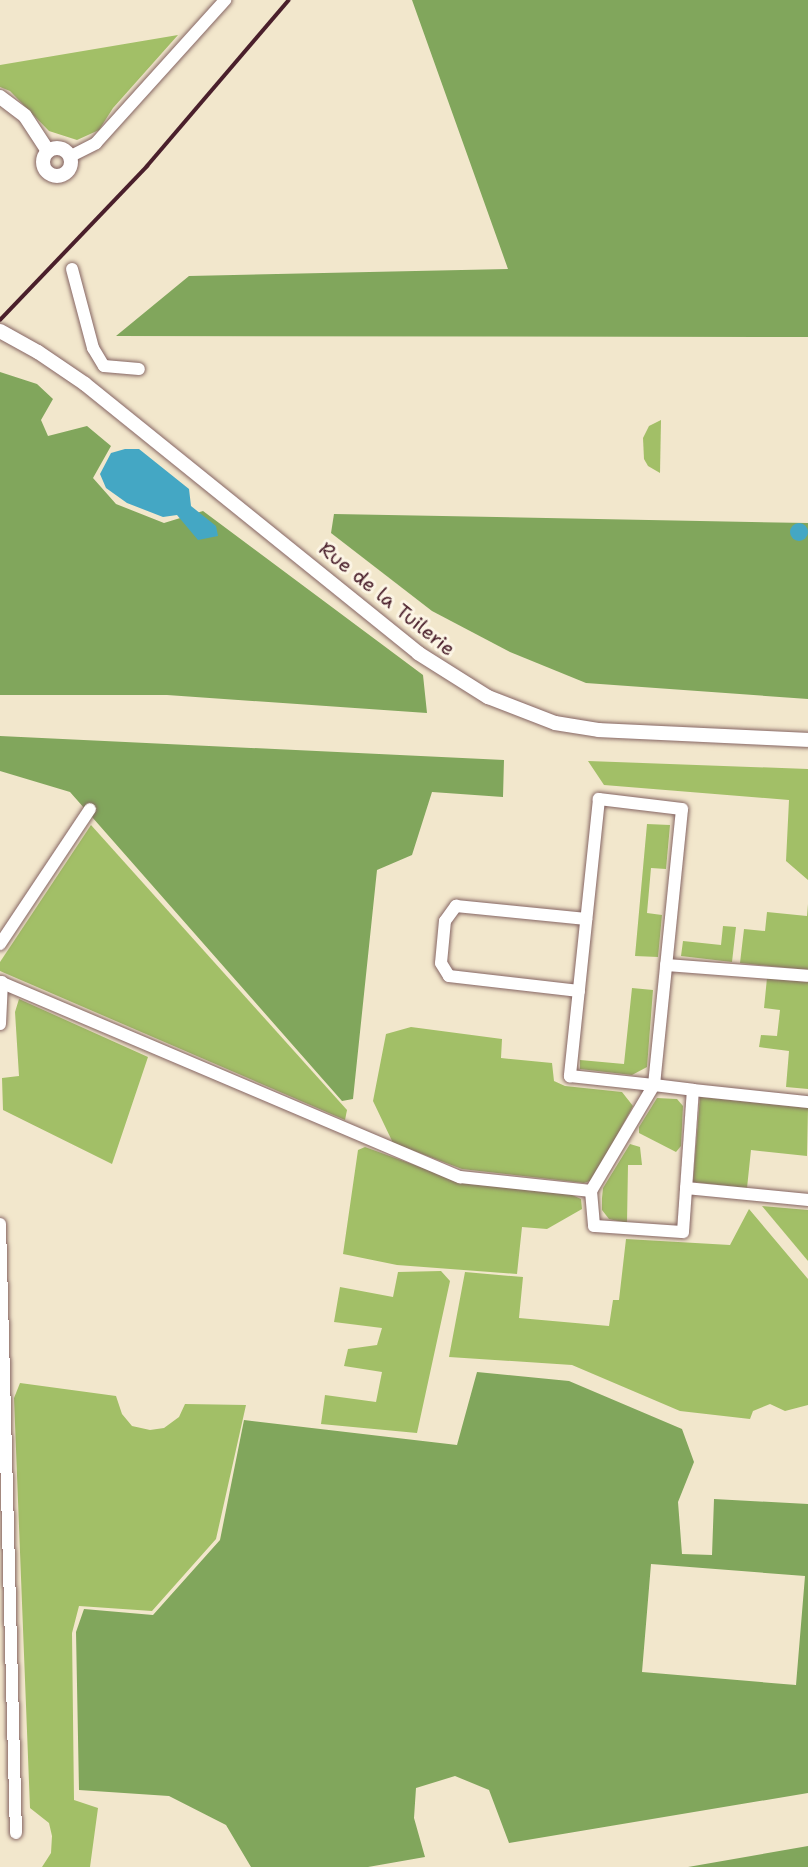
<!DOCTYPE html>
<style>
body{margin:0}
#map{position:relative;width:808px;height:1867px;overflow:hidden;background:#f2e7cc;font-family:"Shantell Sans",sans-serif}
div>[style]{position:absolute}
.green>*{inset:0;background:#a2bf67}
.forest>*{inset:0;background:#81a65c}
.water>*{inset:0;background:#44a7c4}
.round{border-radius:50%}
.roads{filter:drop-shadow(0 0 2px #856563) drop-shadow(0 0 2px #856563)}
.minor>*{height:12px;margin:-6px;padding:0 6px;transform-origin:6px;border-radius:6px;background:#fff}
.tertiary>*{height:14px;margin:-7px;padding:0 7px;transform-origin:7px;border-radius:7px;background:#fff}
.tertiary>.ring{margin:-7px;padding:0;box-sizing:content-box;background:none;border:14px solid #fff;border-radius:50%}
.rail>*{height:4px;margin:-2px;padding:0 2px;transform-origin:2px;border-radius:2px;background:#4a1f2b}
span{translate:-50% -50%;white-space:nowrap;text-align:center;line-height:1.15;-webkit-text-stroke:6px #fcf5e5;paint-order:stroke}
.street-label{font-size:20px;color:#4a1f2b}
</style>
<div id="map">
<div class="green">
<div style="clip-path:polygon(178px 35px,113px 108px,99px 130px,77px 140px,49px 131px,10px 91px,0 87px,0 65px)"></div>
<div style="clip-path:polygon(661px 420px,660px 473px,648px 466px,644px 459px,643px 438px,649px 426px)"></div>
<div style="clip-path:polygon(588px 761px,808px 769px,808px 880px,786px 861px,789px 800px,604px 785px)"></div>
<div style="clip-path:polygon(647px 824px,670px 825px,666px 869px,651px 868px,647px 913px,662px 915px,658px 957px,635px 956px)"></div>
<div style="clip-path:polygon(91px 825px,347px 1110px,345px 1120px,0 971px,0 962px)"></div>
<div style="clip-path:polygon(808px 904px,808px 970px,740px 963px,744px 929px,765px 931px,767px 912px,807px 916px)"></div>
<div style="clip-path:polygon(723px 926px,736px 927px,732px 962px,681px 956px,683px 941px,721px 945px)"></div>
<div style="clip-path:polygon(767px 978px,808px 982px,808px 1089px,786px 1087px,789px 1051px,759px 1047px,761px 1035px,777px 1036px,780px 1010px,764px 1008px)"></div>
<div style="clip-path:polygon(632px 988px,653px 990px,647px 1067px,632px 1075px,580px 1069px,580px 1060px,624px 1064px)"></div>
<div style="clip-path:polygon(19px 999px,148px 1057px,112px 1164px,3px 1110px,2px 1078px,19px 1076px,15px 1012px)"></div>
<div style="clip-path:polygon(411px 1027px,502px 1039px,501px 1058px,552px 1063px,554px 1081px,565px 1086px,622px 1092px,633px 1106px,593px 1180px,584px 1183px,462px 1169px,393px 1143px,373px 1101px,386px 1034px)"></div>
<div style="clip-path:polygon(700px 1097px,808px 1108px,807px 1156px,751px 1150px,747px 1188px,693px 1182px)"></div>
<div style="clip-path:polygon(657px 1098px,677px 1099px,683px 1106px,681px 1146px,676px 1152px,639px 1133px,639px 1127px)"></div>
<div style="clip-path:polygon(630px 1144px,640px 1147px,642px 1165px,628px 1165px,627px 1223px,609px 1219px,602px 1210px,602px 1198px,603px 1188px)"></div>
<div style="clip-path:polygon(365px 1147px,467px 1184px,568px 1193px,581px 1199px,582px 1209px,547px 1229px,522px 1227px,517px 1274px,397px 1265px,343px 1254px,358px 1150px)"></div>
<div style="clip-path:polygon(762px 1206px,808px 1210px,808px 1261px)"></div>
<div style="clip-path:polygon(749px 1209px,808px 1279px,808px 1405px,785px 1411px,770px 1404px,753px 1411px,750px 1419px,680px 1411px,572px 1365px,449px 1357px,465px 1272px,523px 1277px,519px 1318px,609px 1326px,613px 1300px,619px 1300px,626px 1239px,730px 1245px)"></div>
<div style="clip-path:polygon(441px 1271px,450px 1281px,417px 1433px,321px 1424px,325px 1395px,376px 1402px,382px 1372px,344px 1366px,348px 1349px,377px 1345px,382px 1328px,334px 1322px,340px 1287px,393px 1297px,398px 1272px)"></div>
<div style="clip-path:polygon(20px 1383px,116px 1396px,122px 1414px,132px 1426px,150px 1430px,164px 1428px,179px 1417px,185px 1404px,246px 1405px,216px 1539px,152px 1611px,79px 1606px,72px 1633px,74px 1800px,98px 1808px,90px 1867px,42px 1867px,51px 1853px,52px 1836px,49px 1823px,30px 1808px,14px 1398px)"></div>
</div>
<div class="forest">
<div style="clip-path:polygon(412px 0,808px 0,808px 337px,116px 336px,189px 276px,508px 269px)"></div>
<div style="clip-path:polygon(0 372px,37px 384px,53px 399px,41px 420px,48px 436px,87px 426px,111px 446px,93px 478px,116px 504px,164px 523px,203px 511px,423px 675px,427px 713px,167px 695px,0 695px)"></div>
<div style="clip-path:polygon(334px 514px,808px 523px,808px 699px,586px 683px,510px 652px,432px 611px,331px 533px)"></div>
<div style="clip-path:polygon(0 736px,504px 760px,503px 797px,432px 792px,412px 855px,377px 870px,353px 1099px,342px 1101px,70px 792px,0 771px)"></div>
<div style="clip-path:polygon(evenodd,477px 1372px,569px 1381px,682px 1429px,694px 1462px,678px 1502px,682px 1554px,712px 1555px,714px 1499px,808px 1504px,808px 1793px,509px 1843px,489px 1790px,455px 1776px,416px 1788px,414px 1818px,425px 1857px,368px 1867px,251px 1867px,226px 1825px,169px 1796px,79px 1790px,76px 1632px,84px 1609px,153px 1615px,220px 1540px,244px 1420px,457px 1445px,477px 1372px,651px 1564px,805px 1576px,796px 1685px,642px 1672px,651px 1564px)"></div>
<div style="clip-path:polygon(808px 1846px,808px 1867px,688px 1867px)"></div>
</div>
<div class="water">
<div style="clip-path:polygon(125px 449px,139px 449px,189px 489px,191px 506px,216px 526px,218px 536px,198px 540px,177px 515px,163px 517px,127px 503px,106px 488px,100px 474px,111px 453px)"></div>
<div class="round" style="left:790px;top:523px;width:18px;height:18px"></div>
</div>
<div class="roads">
<div class="minor">
<div style="left:71px;top:156px;width:28px;rotate:-27deg"></div>
<div style="left:96px;top:143px;width:193px;rotate:-47.9deg"></div>
<div style="left:72px;top:269px;width:82px;rotate:75.1deg"></div>
<div style="left:93px;top:348px;width:21px;rotate:59deg"></div>
<div style="left:104px;top:366px;width:35px;rotate:5deg"></div>
<div style="left:0;top:944px;width:162px;rotate:-56.3deg"></div>
<div style="left:666px;top:965px;width:142px;rotate:4.4deg"></div>
<div style="left:0;top:982px;width:500px;rotate:23deg"></div>
<div style="left:460px;top:1177px;width:132px;rotate:6.1deg"></div>
<div style="left:591px;top:1191px;width:123px;rotate:-59.3deg"></div>
<div style="left:654px;top:1085px;width:277px;rotate:-84.2deg"></div>
<div style="left:682px;top:809px;width:84px;rotate:-173.1deg"></div>
<div style="left:599px;top:799px;width:279px;rotate:96deg"></div>
<div style="left:570px;top:1076px;width:84px;rotate:6.1deg"></div>
<div style="left:654px;top:1085px;width:39px;rotate:7deg"></div>
<div style="left:693px;top:1090px;width:116px;rotate:6deg"></div>
<div style="left:579px;top:991px;width:131px;rotate:-173.4deg"></div>
<div style="left:449px;top:976px;width:15px;rotate:-122deg"></div>
<div style="left:441px;top:963px;width:42px;rotate:-84.6deg"></div>
<div style="left:445px;top:921px;width:19px;rotate:-54deg"></div>
<div style="left:456px;top:906px;width:131px;rotate:5.7deg"></div>
<div style="left:0;top:1024px;width:42px;rotate:-87.3deg"></div>
<div style="left:686px;top:1188px;width:123px;rotate:5.6deg"></div>
<div style="left:591px;top:1191px;width:35px;rotate:85deg"></div>
<div style="left:594px;top:1226px;width:89px;rotate:3.9deg"></div>
<div style="left:683px;top:1232px;width:142px;rotate:-86deg"></div>
<div style="left:0;top:1224px;width:609px;rotate:88.5deg"></div>
</div>
<div class="tertiary">
<div style="left:0;top:97px;width:31px;rotate:37deg"></div>
<div style="left:25px;top:116px;width:42px;rotate:56.7deg"></div>
<div class="ring" style="left:43px;top:148px;width:14px;height:14px"></div>
<div style="left:0;top:331px;width:43px;rotate:28.9deg"></div>
<div style="left:38px;top:352px;width:57px;rotate:34.2deg"></div>
<div style="left:85px;top:384px;width:428px;rotate:38.9deg"></div>
<div style="left:418px;top:653px;width:83px;rotate:32.2deg"></div>
<div style="left:488px;top:697px;width:72px;rotate:21.2deg"></div>
<div style="left:555px;top:723px;width:45px;rotate:9deg"></div>
<div style="left:599px;top:730px;width:209px;rotate:2.7deg"></div>
</div>
</div>
<div class="rail">
<div style="left:0;top:320px;width:213px;rotate:-46.3deg"></div>
<div style="left:147px;top:166px;width:218px;rotate:-49.5deg"></div>
</div>
<div class="street-label">
<span style="left:387px;top:599px;rotate:39deg">Rue de la Tuilerie</span>
</div>
</div>
